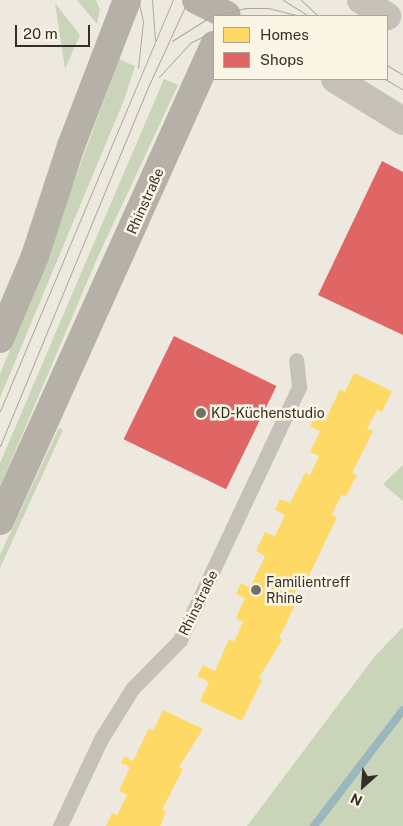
<!DOCTYPE html>
<meta charset="utf-8">
<style>
body{margin:0}
#map{position:relative;width:403px;height:826px;overflow:hidden;background:#ede9de;font-family:"Public Sans",sans-serif}
div>[style]{position:absolute}
.green>*{inset:0;background:#c9d4b8}
.homes>*{inset:0;background:#ffd966}
.shops>*{inset:0;background:#e06666;transform-origin:0 0}
.stream>*{height:8px;margin:-4px;padding:0 4px;transform-origin:4px;border-radius:4px;background:#9ab7be}
.lane>*{height:15px;margin:-7.5px;padding:0 7.5px;transform-origin:7.5px;border-radius:7.5px;background:#c5c1b8}
.street>*{height:28px;margin:-14px;padding:0 14px;transform-origin:14px;border-radius:14px;background:#c5c1b8}
.secondary>*{height:28px;margin:-14px;padding:0 14px;transform-origin:14px;border-radius:14px;background:#b6b1a8}
.tram>*{height:1px;margin:-0.5px;padding:0 0.5px;transform-origin:0.5px;border-radius:0.5px;background:#ada9a2}
.dots>*{width:14px;height:14px;translate:-50% -50%;box-sizing:border-box;border:2px solid #faf5e5;border-radius:50%}
span{translate:-50% -50%;white-space:nowrap;text-align:center;line-height:1.15;-webkit-text-stroke:5px #faf5e5;paint-order:stroke}
.street-label{font-size:14px;color:#362e26}
.poi-label{font-size:14px;color:#362e26}
.left{translate:0 -50%;text-align:left}
.legend{position:absolute;left:213px;top:15px;width:175px;height:65px;box-sizing:border-box;background:#faf5e5;border:1px solid #aca599;margin:0;padding:6px 9px;list-style:none;font-size:15px;color:#362e26}
.legend li{display:flex;align-items:center;gap:10px;height:25px}
.legend b{width:25px;border:1px solid #aca599}
.north{position:absolute;left:338px;top:761px;width:50px;height:50px;-webkit-text-stroke:4px #faf5e5;paint-order:stroke;rotate:206deg;font-size:14px;font-weight:700;line-height:20px;text-align:center;color:#362e26}
.north::after{content:'';display:block;margin:auto;width:18px;height:22px;background:#362e26;clip-path:polygon(50% 0,100% 100%,50% 72%,0 100%)}
.scale{position:absolute;left:15px;top:25px;width:75px;height:22px;box-sizing:border-box;border:2px solid #362e26;border-top:0;padding-left:6px;font-size:15px;line-height:18px;white-space:nowrap;color:#362e26;-webkit-text-stroke:4px #faf5e5;paint-order:stroke}
</style>
<div id="map">
<div class="green">
<div style="clip-path:polygon(77px 0,96px 0,100px 10px,97px 24px)"></div>
<div style="clip-path:polygon(55px 3px,80px 35px,65px 69px)"></div>
<div style="clip-path:polygon(119px 59px,135px 66px,124px 100px,0 398px,0 374px,32px 297px)"></div>
<div style="clip-path:polygon(164px 79px,178px 85px,96px 261px,0 487px,0 463px)"></div>
<div style="clip-path:polygon(59px 428px,63px 430px,0 568px,0 555px)"></div>
<div style="clip-path:polygon(403px 465px,403px 501px,383px 484px)"></div>
<div style="clip-path:polygon(403px 627px,403px 826px,247px 826px,375px 656px)"></div>
</div>
<div class="homes">
<div style="clip-path:polygon(354px 373px,392px 391px,382px 412px,377px 410px,367px 429px,373px 431px,352px 473px,357px 475px,346px 496px,342px 494px,332px 514px,337px 517px,307px 580px,302px 578px,293px 597px,298px 599px,279px 638px,282px 640px,259px 678px,262px 680px,242px 721px,200px 701px,209px 682px,197px 676px,203px 665px,215px 671px,229px 639px,234px 642px,243px 622px,236px 618px,245px 598px,236px 594px,241px 583px,250px 588px,265px 556px,256px 551px,265px 532px,275px 536px,285px 515px,275px 510px,280px 499px,290px 503px,305px 473px,310px 475px,319px 456px,310px 452px,320px 431px,310px 426px,315px 416px,325px 421px,340px 389px,345px 392px)"></div>
<div style="clip-path:polygon(163px 710px,203px 729px,179px 767px,183px 769px,162px 810px,166px 812px,160px 826px,106px 826px,112px 813px,117px 815px,127px 795px,119px 791px,130px 767px,121px 763px,124px 756px,133px 761px,149px 728px,153px 731px)"></div>
</div>
<div class="shops">
<div style="clip-path:polygon(382px 161px,403px 172px,403px 335px,318px 295px)"></div>
<div style="left:174px;top:336px;width:114px;height:115px;rotate:26deg"></div>
</div>
<div class="stream">
<div style="left:314px;top:826px;width:146px;rotate:-52.5deg"></div>
</div>
<div class="lane">
<div style="left:60px;top:826px;width:96px;rotate:-64.8deg"></div>
<div style="left:101px;top:739px;width:59px;rotate:-58.2deg"></div>
<div style="left:132px;top:689px;width:69px;rotate:-45.6deg"></div>
<div style="left:180px;top:640px;width:280px;rotate:-64.8deg"></div>
<div style="left:299px;top:387px;width:27px;rotate:-96deg"></div>
</div>
<div class="street">
<div style="left:361px;top:0;width:31px;rotate:32deg"></div>
<div style="left:335px;top:79px;width:80px;rotate:31.7deg"></div>
</div>
<div class="secondary">
<div style="left:196px;top:0;width:34px;rotate:26deg"></div>
<div style="left:0;top:339px;width:90px;rotate:-67.1deg"></div>
<div style="left:35px;top:256px;width:116px;rotate:-71.9deg"></div>
<div style="left:71px;top:146px;width:156px;rotate:-69deg"></div>
<div style="left:0;top:521px;width:522px;rotate:-65.79deg"></div>
</div>
<div class="tram">
<div style="left:152px;top:0;width:40px;rotate:85.7deg"></div>
<div style="left:283px;top:0;width:31px;rotate:32deg"></div>
<div style="left:301px;top:0;width:23px;rotate:43deg"></div>
<div style="left:172px;top:41px;width:45px;rotate:-32.3deg"></div>
<div style="left:210px;top:17px;width:36px;rotate:-14deg"></div>
<div style="left:245px;top:8px;width:23px"></div>
<div style="left:268px;top:8px;width:32px;rotate:14deg"></div>
<div style="left:387px;top:65px;width:19px;rotate:32deg"></div>
<div style="left:138px;top:68px;width:47px;rotate:-83.9deg"></div>
<div style="left:143px;top:21px;width:22px;rotate:-103deg"></div>
<div style="left:159px;top:77px;width:46px;rotate:-47.6deg"></div>
<div style="left:190px;top:43px;width:27px;rotate:-27deg"></div>
<div style="left:385px;top:79px;width:21px;rotate:31deg"></div>
<div style="left:0;top:411px;width:446px;rotate:-67.2deg"></div>
<div style="left:0;top:446px;width:391px;rotate:-67.6deg"></div>
<div style="left:149px;top:85px;width:94px;rotate:-65.4deg"></div>
</div>
<div class="dots">
<div style="left:201px;top:413px;background:#766f66"></div>
<div style="left:256px;top:590px;background:#766f66"></div>
</div>
<div class="street-label">
<span style="left:145px;top:201px;rotate:-66deg">Rhinstraße</span>
<span style="left:198px;top:603px;rotate:-64deg">Rhinstraße</span>
</div>
<div class="poi-label">
<span class="left" style="left:211px;top:413px">KD-Küchenstudio</span>
<span class="left" style="left:266px;top:590px">Familientreff<br>Rhine</span>
</div>
<ul class="legend">
<li><b style="height:14px;background:#ffd966"></b>Homes</li>
<li><b style="height:14px;background:#e06666"></b>Shops</li>
</ul>
<div class="north">N</div>
<div class="scale">20 m</div>
</div>
